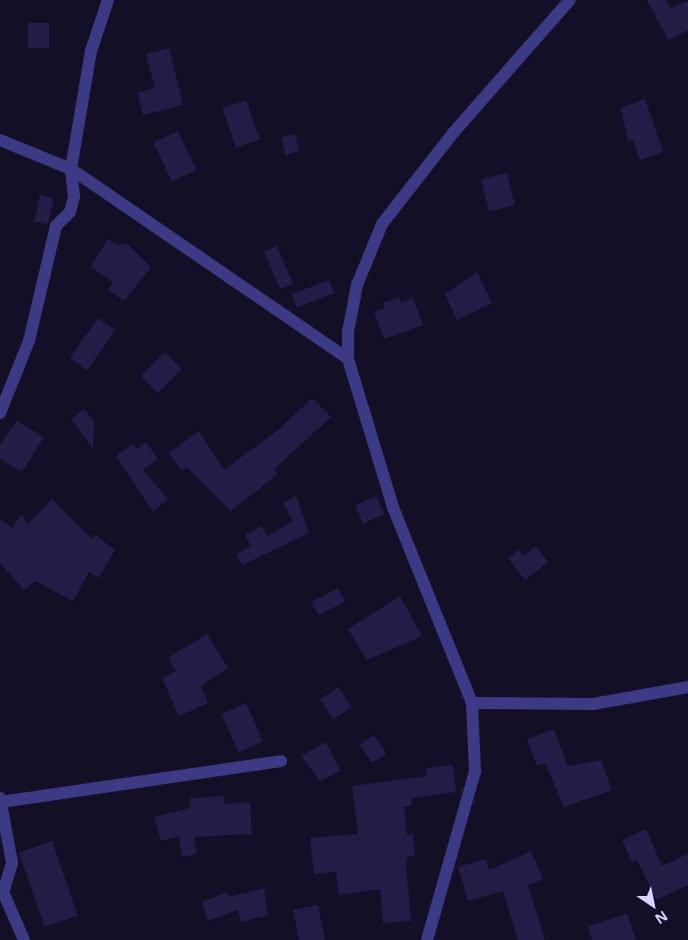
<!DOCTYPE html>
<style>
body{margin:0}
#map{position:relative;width:688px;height:940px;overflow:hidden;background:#130f26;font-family:"Open Sans",sans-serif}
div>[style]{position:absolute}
.building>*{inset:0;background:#241b47;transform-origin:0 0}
.street>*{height:12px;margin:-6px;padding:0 6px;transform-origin:6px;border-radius:6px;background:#3d3a85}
span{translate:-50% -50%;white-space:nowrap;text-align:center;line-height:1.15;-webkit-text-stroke:5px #130f26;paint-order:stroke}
.north{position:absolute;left:628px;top:880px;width:50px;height:50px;-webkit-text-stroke:4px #130f26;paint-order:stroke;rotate:146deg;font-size:14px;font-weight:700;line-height:20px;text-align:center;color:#d9d4ff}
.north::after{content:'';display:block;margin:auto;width:18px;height:22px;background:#d9d4ff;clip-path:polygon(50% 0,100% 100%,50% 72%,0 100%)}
</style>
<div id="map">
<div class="building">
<div style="clip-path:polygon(647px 0,667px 0,670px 8px,688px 1px,688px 30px,668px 40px)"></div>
<div style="left:49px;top:23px;width:25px;height:21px;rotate:90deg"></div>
<div style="clip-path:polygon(169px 48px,183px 105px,143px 115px,137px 93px,155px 88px,146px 54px)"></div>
<div style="clip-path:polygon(645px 99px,663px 152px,640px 160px,633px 140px,628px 141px,621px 108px)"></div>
<div style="left:246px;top:100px;width:42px;height:25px;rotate:71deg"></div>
<div style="left:178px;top:131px;width:43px;height:27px;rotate:65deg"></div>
<div style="left:295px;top:134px;width:18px;height:14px;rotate:77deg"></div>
<div style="left:507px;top:173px;width:33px;height:27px;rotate:76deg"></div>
<div style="left:40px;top:195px;width:14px;height:27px;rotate:12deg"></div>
<div style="clip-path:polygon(108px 239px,118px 245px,126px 243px,151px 267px,124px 301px,108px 290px,113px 282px,90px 267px)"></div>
<div style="left:277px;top:246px;width:41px;height:14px;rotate:67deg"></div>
<div style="clip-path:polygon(477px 272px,492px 303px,457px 320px,445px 294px)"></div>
<div style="left:329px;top:280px;width:14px;height:40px;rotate:69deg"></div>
<div style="clip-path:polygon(399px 297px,401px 303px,413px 298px,423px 325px,384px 339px,374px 312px,385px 308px,383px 303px)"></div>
<div style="left:98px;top:318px;width:21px;height:49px;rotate:35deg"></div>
<div style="left:165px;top:352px;width:24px;height:34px;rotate:45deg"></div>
<div style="clip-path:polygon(312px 398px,331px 417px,274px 469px,278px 474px,231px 511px,187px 467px,182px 471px,169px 453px,199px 431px,224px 470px,278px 430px)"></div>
<div style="clip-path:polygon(84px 409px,94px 421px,93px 449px,71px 419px)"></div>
<div style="clip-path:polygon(17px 421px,44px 437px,22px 472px,0 459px,0 444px)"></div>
<div style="clip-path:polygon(146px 442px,158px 459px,143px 470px,168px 499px,153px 512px,116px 456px,133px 444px,137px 449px)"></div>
<div style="clip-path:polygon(296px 496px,309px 533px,242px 565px,236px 554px,251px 546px,245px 535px,262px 526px,267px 536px,293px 521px,283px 503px)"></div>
<div style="left:376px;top:496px;width:20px;height:23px;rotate:66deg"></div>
<div style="clip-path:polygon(52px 499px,92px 539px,94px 534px,115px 550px,99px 578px,89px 572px,73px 601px,35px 581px,24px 590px,0 563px,0 520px,12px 528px,21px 515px,28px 524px)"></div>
<div style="clip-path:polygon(536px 546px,548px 562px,525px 580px,508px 558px,519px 550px,524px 556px)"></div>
<div style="left:338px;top:588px;width:15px;height:30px;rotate:62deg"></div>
<div style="clip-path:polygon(400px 596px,422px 636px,367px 660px,348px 629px)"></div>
<div style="clip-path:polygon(207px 634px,228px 668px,201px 686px,208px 703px,179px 716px,162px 678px,176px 671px,168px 658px)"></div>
<div style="left:338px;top:687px;width:24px;height:22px;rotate:55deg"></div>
<div style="left:246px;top:703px;width:42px;height:27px;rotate:66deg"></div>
<div style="clip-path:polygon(554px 729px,568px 766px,601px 760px,612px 790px,564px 807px,545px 763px,537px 766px,527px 739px)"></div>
<div style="left:374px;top:735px;width:22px;height:17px;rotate:56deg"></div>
<div style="clip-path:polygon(326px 742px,340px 771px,320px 781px,301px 756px)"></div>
<div style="clip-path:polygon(453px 765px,456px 792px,411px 798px,412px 806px,404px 807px,407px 835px,413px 834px,415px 856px,408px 856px,406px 864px,411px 921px,383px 923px,380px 889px,339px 895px,336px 872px,314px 874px,310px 838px,358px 834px,352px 786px,427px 776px,426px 768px)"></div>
<div style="clip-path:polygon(224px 796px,224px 804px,250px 802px,252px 834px,194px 837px,197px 854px,182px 857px,179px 836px,161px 841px,154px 817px,190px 808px,190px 798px)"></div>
<div style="clip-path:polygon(646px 829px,662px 866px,688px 854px,688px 885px,656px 900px,637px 860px,632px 862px,622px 840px)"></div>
<div style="left:52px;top:841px;width:79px;height:35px;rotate:71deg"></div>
<div style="clip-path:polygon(531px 851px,543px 879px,528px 885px,545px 940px,518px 940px,503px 891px,468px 901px,458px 867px,486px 859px,489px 870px)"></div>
<div style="clip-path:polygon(264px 888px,268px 915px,241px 922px,238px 910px,208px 921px,202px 902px,227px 892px,229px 897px)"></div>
<div style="clip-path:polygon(318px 905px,325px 940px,299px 940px,293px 910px)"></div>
<div style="clip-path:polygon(627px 913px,636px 940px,592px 940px,588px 927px)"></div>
</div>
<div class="street">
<div style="left:0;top:140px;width:77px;rotate:22.2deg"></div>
<div style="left:71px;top:169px;width:336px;rotate:34.4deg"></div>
<div style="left:0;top:413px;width:78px;rotate:-68.1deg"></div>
<div style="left:29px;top:341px;width:118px;rotate:-76.8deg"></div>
<div style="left:56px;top:226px;width:20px;rotate:-45deg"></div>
<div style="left:70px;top:212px;width:16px;rotate:-75deg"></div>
<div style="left:74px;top:197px;width:28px;rotate:-96deg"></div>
<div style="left:71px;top:169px;width:120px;rotate:-80.4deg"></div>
<div style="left:91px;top:51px;width:54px;rotate:-71.6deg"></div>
<div style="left:472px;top:703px;width:121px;rotate:0.5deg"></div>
<div style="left:593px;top:704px;width:97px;rotate:-10.1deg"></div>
<div style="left:0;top:798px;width:66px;rotate:79.5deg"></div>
<div style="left:12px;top:863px;width:30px;rotate:107deg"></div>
<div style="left:3px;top:892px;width:52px;rotate:66.4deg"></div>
<div style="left:1px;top:802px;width:283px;rotate:-8.3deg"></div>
<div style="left:427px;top:940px;width:175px;rotate:-74.1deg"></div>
<div style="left:475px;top:772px;width:69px;rotate:-92.5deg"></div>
<div style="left:472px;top:703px;width:211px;rotate:-112deg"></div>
<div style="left:393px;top:507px;width:155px;rotate:-106.9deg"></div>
<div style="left:348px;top:359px;width:27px;rotate:-90deg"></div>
<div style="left:348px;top:332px;width:48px;rotate:-79.2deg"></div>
<div style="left:357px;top:285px;width:66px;rotate:-67.7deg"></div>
<div style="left:382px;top:224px;width:115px;rotate:-52deg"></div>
<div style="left:453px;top:133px;width:177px;rotate:-48.7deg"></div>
</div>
<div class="north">N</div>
</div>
